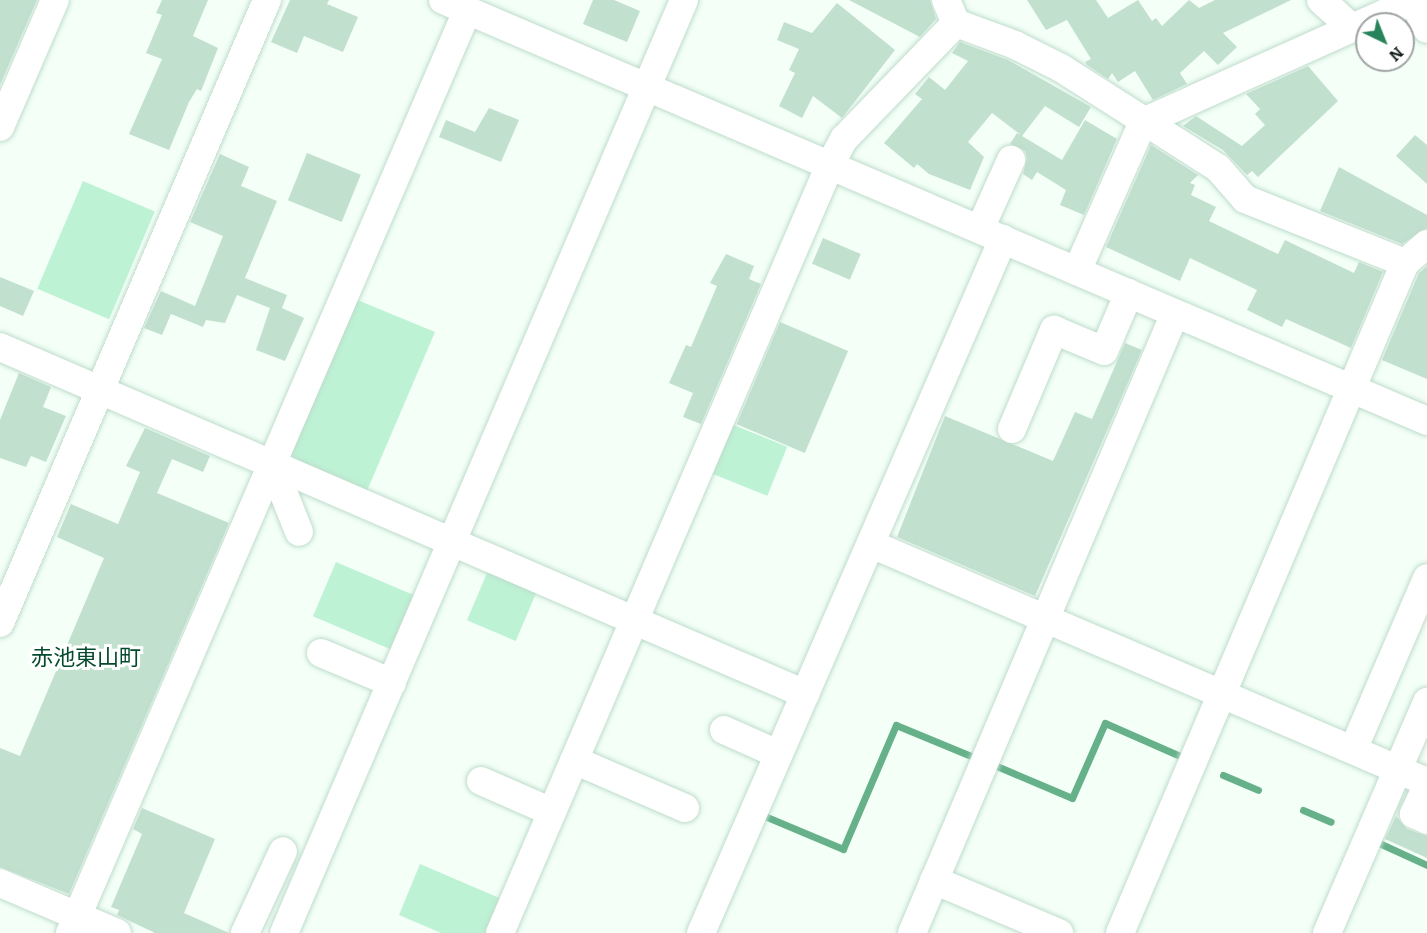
<!DOCTYPE html>
<meta charset="utf-8">
<style>
body{margin:0}
#map{position:relative;width:1427px;height:933px;overflow:hidden;background:#f3fff7;font-family:Bitter,"Noto Sans JP",serif}
div>[style]{position:absolute}
.green>*{inset:0;background:#bef2d5;transform-origin:0 0}
.stream>*{height:7px;margin:-3.5px;padding:0 3.5px;transform-origin:3.5px;border-radius:3.5px;background:#66b18a}
.building>*{inset:0;background:#c2e0ce;transform-origin:0 0}
.roads{filter:drop-shadow(0 0 2px #bedccb) drop-shadow(0 0 2px #bedccb)}
.minor>*{height:28px;margin:-14px;padding:0 14px;transform-origin:14px;border-radius:14px;background:#fff}
span{translate:-50% -50%;white-space:nowrap;text-align:center;line-height:1.15;-webkit-text-stroke:6px #fff;paint-order:stroke}
.quarter-label{font-size:22px;color:#044a2e}
.north{position:absolute;left:1355px;top:12px;width:60px;height:60px;box-sizing:border-box;background:#fff;border:2px solid #a0a4a2;border-radius:50%;rotate:137deg;font-size:16px;font-weight:700;line-height:24px;text-align:center;color:#111c16}
.north::after{content:'';display:block;margin:auto;width:21px;height:27px;background:#27835a;clip-path:polygon(50% 0,100% 100%,50% 72%,0 100%)}
</style>
<div id="map">
<div class="green">
<div style="left:83px;top:181px;width:78px;height:117px;rotate:23deg"></div>
<div style="clip-path:polygon(355px 299px,435px 332px,366px 493px,296px 463px,290px 451px)"></div>
<div style="left:726px;top:422px;width:66px;height:53px;rotate:22deg"></div>
<div style="left:336px;top:562px;width:88px;height:59px;rotate:23deg"></div>
<div style="left:490px;top:566px;width:53px;height:59px;rotate:23deg"></div>
<div style="clip-path:polygon(420px 864px,504px 900px,490px 933px,441px 933px,399px 915px)"></div>
</div>
<div class="stream">
<div style="left:992px;top:764px;width:87px;rotate:23deg"></div>
<div style="left:1072px;top:798px;width:82px;rotate:-66.3deg"></div>
<div style="left:1105px;top:723px;width:90px;rotate:23.7deg"></div>
<div style="left:1223px;top:775px;width:38px;rotate:23deg"></div>
<div style="left:1303px;top:810px;width:30px;rotate:23deg"></div>
<div style="left:762px;top:815px;width:88px;rotate:22.8deg"></div>
<div style="left:843px;top:849px;width:135px;rotate:-66.9deg"></div>
<div style="left:896px;top:725px;width:89px;rotate:22.5deg"></div>
<div style="left:1379px;top:843px;width:53px;rotate:24.6deg"></div>
</div>
<div class="building">
<div style="clip-path:polygon(0 0,37px 0,0 85px)"></div>
<div style="clip-path:polygon(162px 0,208px 0,193px 36px,218px 48px,201px 91px,197px 89px,189px 102px,169px 150px,129px 134px,162px 59px,146px 53px,162px 15px,156px 13px)"></div>
<div style="clip-path:polygon(290px 0,329px 0,327px 4px,358px 17px,343px 52px,304px 36px,297px 53px,271px 42px)"></div>
<div style="clip-path:polygon(593px 0,614px 0,640px 11px,627px 42px,583px 24px)"></div>
<div style="clip-path:polygon(849px 0,930px 0,936px 19px,920px 37px)"></div>
<div style="clip-path:polygon(1027px 0,1096px 0,1108px 18px,1138px 0,1152px 21px,1156px 18px,1162px 26px,1189px 0,1199px 8px,1215px 0,1291px 0,1223px 33px,1237px 47px,1218px 65px,1204px 51px,1180px 73px,1187px 84px,1153px 100px,1135px 71px,1118px 82px,1112px 73px,1108px 79px,1087px 65px,1085px 62px,1091px 59px,1067px 20px,1046px 30px)"></div>
<div style="clip-path:polygon(837px 3px,895px 50px,842px 118px,813px 96px,802px 118px,779px 106px,795px 73px,789px 70px,799px 49px,777px 40px,784px 22px,812px 33px)"></div>
<div style="clip-path:polygon(960px 42px,1008px 60px,1091px 107px,1079px 127px,1045px 106px,1022px 136px,1062px 160px,1085px 120px,1117px 139px,1084px 215px,1060px 205px,1066px 190px,1037px 172px,1032px 180px,1023px 174px,1027px 159px,1025px 151px,1010px 144px,1017px 133px,1021px 135px,992px 113px,968px 142px,984px 157px,970px 190px,929px 174px,917px 164px,914px 168px,884px 143px,922px 99px,915px 94px,929px 77px,945px 90px,968px 61px,952px 53px)"></div>
<div style="clip-path:polygon(1308px 66px,1338px 101px,1258px 177px,1252px 171px,1247px 175px,1223px 150px,1183px 126px,1196px 116px,1242px 146px,1265px 125px,1255px 114px,1260px 109px,1246px 94px)"></div>
<div style="clip-path:polygon(489px 108px,519px 120px,501px 162px,439px 137px,446px 120px,475px 132px)"></div>
<div style="clip-path:polygon(1415px 135px,1427px 145px,1427px 184px,1396px 156px)"></div>
<div style="clip-path:polygon(1151px 145px,1198px 175px,1190px 183px,1195px 185px,1191px 195px,1216px 207px,1209px 221px,1278px 254px,1285px 240px,1354px 273px,1359px 262px,1383px 272px,1351px 348px,1286px 319px,1282px 327px,1247px 310px,1257px 290px,1190px 258px,1180px 281px,1106px 247px)"></div>
<div style="left:307px;top:153px;width:58px;height:51px;rotate:22deg"></div>
<div style="clip-path:polygon(220px 154px,249px 167px,241px 186px,277px 201px,245px 278px,287px 295px,282px 308px,304px 318px,285px 361px,256px 350px,270px 308px,237px 295px,225px 323px,206px 320px,203px 327px,171px 314px,162px 335px,144px 328px,161px 291px,195px 306px,223px 236px,190px 222px)"></div>
<div style="clip-path:polygon(1339px 167px,1427px 215px,1427px 228px,1402px 244px,1320px 211px)"></div>
<div style="left:823px;top:238px;width:41px;height:28px;rotate:23deg"></div>
<div style="clip-path:polygon(726px 254px,754px 266px,749px 279px,761px 284px,701px 424px,683px 417px,693px 393px,669px 383px,686px 345px,691px 347px,717px 286px,710px 283px)"></div>
<div style="clip-path:polygon(1427px 266px,1427px 379px,1382px 360px,1419px 273px)"></div>
<div style="clip-path:polygon(0 277px,34px 291px,23px 316px,0 306px)"></div>
<div style="left:780px;top:322px;width:74px;height:111px;rotate:23deg"></div>
<div style="clip-path:polygon(1125px 343px,1142px 350px,1035px 596px,897px 537px,945px 416px,1053px 461px,1075px 412px,1092px 419px)"></div>
<div style="clip-path:polygon(19px 373px,51px 387px,43px 407px,66px 416px,46px 462px,31px 456px,26px 467px,0 458px,0 420px)"></div>
<div style="clip-path:polygon(145px 428px,210px 456px,203px 472px,172px 459px,157px 493px,229px 523px,69px 894px,0 867px,0 748px,20px 756px,104px 558px,57px 537px,71px 504px,118px 524px,140px 472px,126px 466px)"></div>
<div style="clip-path:polygon(142px 808px,215px 839px,184px 913px,229px 933px,155px 933px,117px 915px,119px 910px,111px 907px,142px 834px,133px 829px)"></div>
<div style="clip-path:polygon(1396px 816px,1407px 829px,1427px 836px,1427px 858px,1385px 839px)"></div>
</div>
<div class="roads">
<div class="minor">
<div style="left:443px;top:0;width:1070px;rotate:23.16deg"></div>
<div style="left:946px;top:0;width:25px;rotate:67deg"></div>
<div style="left:956px;top:23px;width:63px;rotate:20.4deg"></div>
<div style="left:1015px;top:45px;width:51px;rotate:26.6deg"></div>
<div style="left:1061px;top:68px;width:186px;rotate:32.5deg"></div>
<div style="left:1218px;top:168px;width:41px;rotate:48.9deg"></div>
<div style="left:1245px;top:199px;width:172px;rotate:21.8deg"></div>
<div style="left:1405px;top:263px;width:29px;rotate:-41deg"></div>
<div style="left:1321px;top:0;width:42px;rotate:42.1deg"></div>
<div style="left:1413px;top:0;width:32px;rotate:64deg"></div>
<div style="left:0;top:127px;width:138px;rotate:-66.6deg"></div>
<div style="left:980px;top:229px;width:76px;rotate:-65.8deg"></div>
<div style="left:1077px;top:271px;width:163px;rotate:-66.1deg"></div>
<div style="left:1143px;top:122px;width:297px;rotate:-24.2deg"></div>
<div style="left:0;top:347px;width:877px;rotate:23.32deg"></div>
<div style="left:1012px;top:429px;width:108px;rotate:-67deg"></div>
<div style="left:1054px;top:330px;width:54px;rotate:22.8deg"></div>
<div style="left:1104px;top:351px;width:63px;rotate:-66.7deg"></div>
<div style="left:272px;top:464px;width:73px;rotate:68.3deg"></div>
<div style="left:871px;top:544px;width:605px;rotate:23.17deg"></div>
<div style="left:0;top:623px;width:678px;rotate:-66.8deg"></div>
<div style="left:321px;top:653px;width:77px;rotate:22.9deg"></div>
<div style="left:724px;top:730px;width:59px;rotate:24deg"></div>
<div style="left:1353px;top:750px;width:187px;rotate:-66.7deg"></div>
<div style="left:574px;top:760px;width:121px;rotate:23.4deg"></div>
<div style="left:481px;top:781px;width:77px;rotate:23.6deg"></div>
<div style="left:1427px;top:786px;width:31px;rotate:115deg"></div>
<div style="left:1414px;top:814px;width:14px;rotate:25deg"></div>
<div style="left:934px;top:880px;width:136px;rotate:23deg"></div>
<div style="left:0;top:883px;width:127px;rotate:23.1deg"></div>
<div style="left:70px;top:933px;width:1004px;rotate:-66.7deg"></div>
<div style="left:245px;top:933px;width:90px;rotate:-65.1deg"></div>
<div style="left:284px;top:933px;width:1015px;rotate:-66.79deg"></div>
<div style="left:500px;top:933px;width:836px;rotate:-66.75deg"></div>
<div style="left:830px;top:165px;width:30px;rotate:-62deg"></div>
<div style="left:844px;top:139px;width:161px;rotate:-46deg"></div>
<div style="left:701px;top:933px;width:757px;rotate:-66.48deg"></div>
<div style="left:912px;top:933px;width:673px;rotate:-67.01deg"></div>
<div style="left:1120px;top:933px;width:728px;rotate:-66.96deg"></div>
<div style="left:1327px;top:933px;width:252px;rotate:-66.6deg"></div>
</div>
</div>
<div class="quarter-label">
<span style="left:86px;top:658px">赤池東山町</span>
</div>
<div class="north">N</div>
</div>
